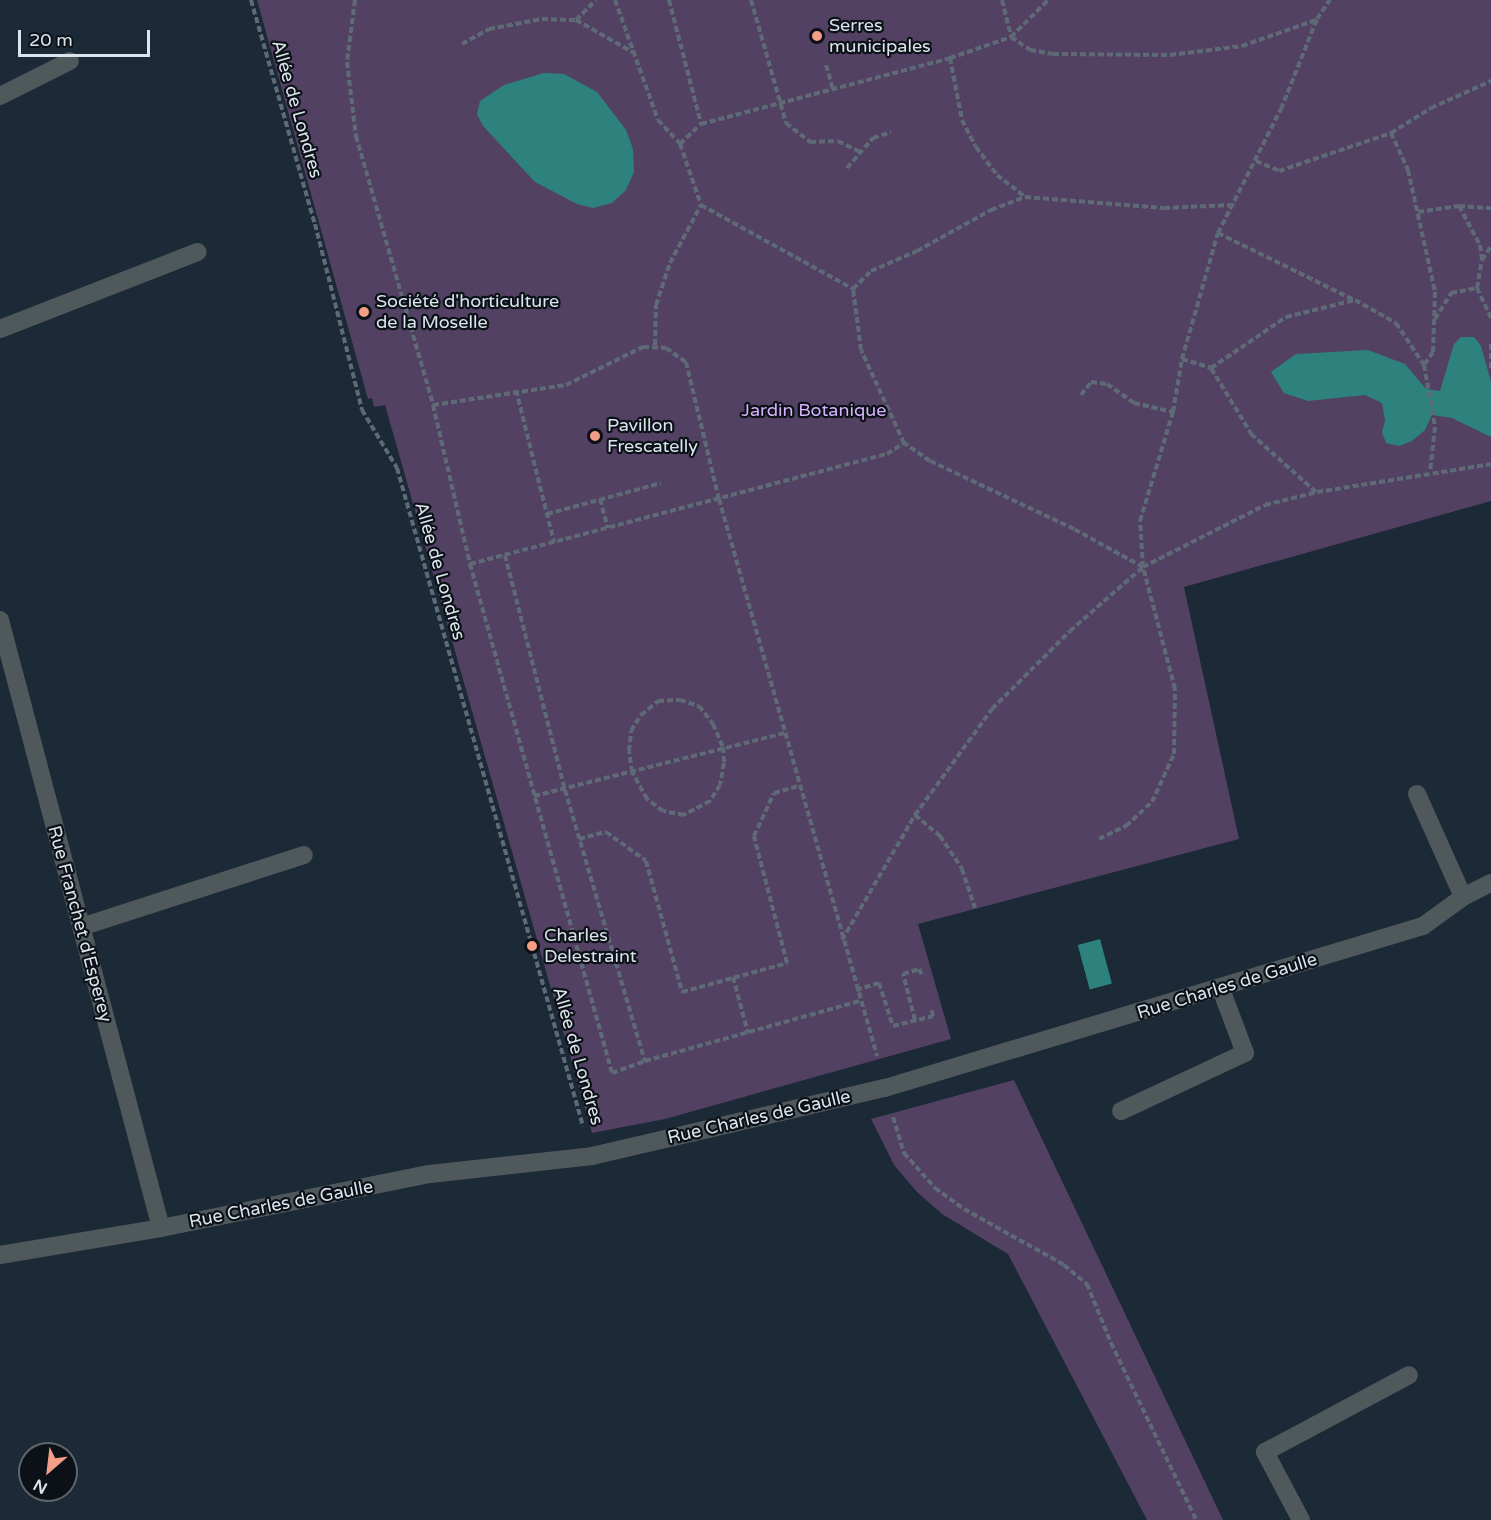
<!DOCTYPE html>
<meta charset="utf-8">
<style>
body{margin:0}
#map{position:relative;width:1491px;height:1520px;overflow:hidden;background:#1c2936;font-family:"Varela Round",sans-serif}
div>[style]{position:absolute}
.green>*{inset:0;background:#524162}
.water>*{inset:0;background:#2e827e;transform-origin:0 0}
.path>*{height:4px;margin-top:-2px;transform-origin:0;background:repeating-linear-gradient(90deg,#5e6a75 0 6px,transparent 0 9px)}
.service>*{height:18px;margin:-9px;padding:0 9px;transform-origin:9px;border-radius:9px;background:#4f595c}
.minor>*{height:18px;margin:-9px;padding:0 9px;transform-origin:9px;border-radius:9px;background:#4f595c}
.dots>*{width:16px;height:16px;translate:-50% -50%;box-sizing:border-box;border:3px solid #0b1117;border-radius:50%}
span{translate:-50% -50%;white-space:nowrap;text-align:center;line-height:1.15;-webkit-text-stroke:4.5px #0b1117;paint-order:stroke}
.poi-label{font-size:18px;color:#dbe4ec}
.left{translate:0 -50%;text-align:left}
.street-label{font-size:18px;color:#dbe4ec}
.park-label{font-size:18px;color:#d6b1fb}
.north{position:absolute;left:18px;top:1442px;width:60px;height:60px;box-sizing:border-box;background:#0b1117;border:2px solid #5e656c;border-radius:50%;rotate:208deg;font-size:16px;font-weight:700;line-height:24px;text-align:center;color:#dbe4ec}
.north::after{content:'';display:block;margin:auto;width:21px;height:27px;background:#f49e88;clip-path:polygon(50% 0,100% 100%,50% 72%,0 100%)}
.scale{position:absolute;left:18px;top:30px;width:132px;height:27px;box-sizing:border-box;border:3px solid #dbe4ec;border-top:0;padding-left:8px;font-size:18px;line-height:21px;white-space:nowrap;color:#dbe4ec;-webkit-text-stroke:4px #0b1117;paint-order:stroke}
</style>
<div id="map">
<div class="green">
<div style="clip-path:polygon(257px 0,1491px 0,1491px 501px,1184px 587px,1239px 839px,918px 924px,951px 1039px,665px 1119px,592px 1133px,385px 405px,374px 407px,372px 398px,368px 399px)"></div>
<div style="clip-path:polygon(1014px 1080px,1223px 1520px,1147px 1520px,1008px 1254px,942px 1214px,917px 1192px,894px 1165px,871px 1119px)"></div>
</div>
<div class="water">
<div style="clip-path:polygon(544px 73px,564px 74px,597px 92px,626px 130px,633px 149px,634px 172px,626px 190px,612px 203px,593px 208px,577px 204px,535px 182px,483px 126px,477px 114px,480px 101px,504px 85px)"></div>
<div style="clip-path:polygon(1461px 337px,1474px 337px,1481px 346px,1491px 382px,1491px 437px,1452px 418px,1432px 415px,1425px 430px,1412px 441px,1399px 446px,1386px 443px,1382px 432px,1385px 421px,1382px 403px,1365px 395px,1308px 401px,1284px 393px,1271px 372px,1296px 354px,1368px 350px,1405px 364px,1426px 389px,1440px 391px,1454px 344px)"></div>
<div style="left:1100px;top:939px;width:46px;height:23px;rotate:75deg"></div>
</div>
<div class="path">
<div style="left:251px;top:0;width:233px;rotate:74.1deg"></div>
<div style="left:315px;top:224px;width:192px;rotate:75.8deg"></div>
<div style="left:362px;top:410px;width:68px;rotate:58.9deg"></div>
<div style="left:397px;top:468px;width:684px;rotate:74.22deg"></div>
<div style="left:355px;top:0;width:63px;rotate:97.4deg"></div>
<div style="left:347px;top:62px;width:75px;rotate:83.1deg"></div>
<div style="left:356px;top:136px;width:280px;rotate:74deg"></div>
<div style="left:433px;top:405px;width:163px;rotate:76.9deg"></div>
<div style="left:470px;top:564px;width:431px;rotate:-14.8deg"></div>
<div style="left:887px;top:454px;width:20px;rotate:-33deg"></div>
<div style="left:615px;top:0;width:127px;rotate:70.3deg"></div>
<div style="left:658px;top:120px;width:33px;rotate:47deg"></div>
<div style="left:680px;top:144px;width:65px;rotate:71deg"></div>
<div style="left:701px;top:205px;width:174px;rotate:28.9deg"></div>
<div style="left:669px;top:0;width:128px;rotate:75.5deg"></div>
<div style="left:751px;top:0;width:128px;rotate:74.1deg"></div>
<div style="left:786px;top:123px;width:31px;rotate:38deg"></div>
<div style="left:810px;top:142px;width:28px;rotate:-2deg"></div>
<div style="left:838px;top:141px;width:25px;rotate:26deg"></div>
<div style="left:1002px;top:0;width:37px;rotate:76deg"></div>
<div style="left:576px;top:20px;width:28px;rotate:-45deg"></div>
<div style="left:1011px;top:37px;width:52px;rotate:-45deg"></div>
<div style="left:462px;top:44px;width:31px;rotate:-29deg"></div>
<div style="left:489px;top:29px;width:54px;rotate:-10.7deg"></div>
<div style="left:542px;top:19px;width:34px;rotate:2deg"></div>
<div style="left:576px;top:20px;width:67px;rotate:29.6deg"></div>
<div style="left:950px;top:58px;width:63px;rotate:79deg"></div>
<div style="left:962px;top:120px;width:30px;rotate:63deg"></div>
<div style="left:976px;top:147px;width:35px;rotate:53deg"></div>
<div style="left:997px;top:175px;width:36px;rotate:38deg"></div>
<div style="left:826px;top:65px;width:25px;rotate:74deg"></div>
<div style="left:1391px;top:133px;width:41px;rotate:65.3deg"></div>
<div style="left:1408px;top:170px;width:125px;rotate:77.5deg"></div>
<div style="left:1435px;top:292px;width:60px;rotate:91.9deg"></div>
<div style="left:1433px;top:352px;width:16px;rotate:125deg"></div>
<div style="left:680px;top:144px;width:29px;rotate:-44deg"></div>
<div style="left:701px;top:124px;width:258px;rotate:-14.8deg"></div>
<div style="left:950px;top:58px;width:65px;rotate:-19deg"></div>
<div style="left:1011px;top:37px;width:23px;rotate:34deg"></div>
<div style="left:1030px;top:50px;width:23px;rotate:10deg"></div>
<div style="left:1053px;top:54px;width:117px;rotate:0.5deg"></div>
<div style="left:1170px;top:55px;width:73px;rotate:-7.1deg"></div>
<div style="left:1242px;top:46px;width:78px;rotate:-19.4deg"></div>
<div style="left:1256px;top:161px;width:25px;rotate:23deg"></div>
<div style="left:1279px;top:171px;width:118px;rotate:-18.7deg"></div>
<div style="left:1391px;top:133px;width:47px;rotate:-32deg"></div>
<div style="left:1431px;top:108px;width:66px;rotate:-24.2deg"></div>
<div style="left:847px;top:168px;width:40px;rotate:-49deg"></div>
<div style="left:873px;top:138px;width:19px;rotate:-18deg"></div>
<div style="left:1459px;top:206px;width:32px;rotate:4deg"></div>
<div style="left:1418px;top:212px;width:41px;rotate:-8.3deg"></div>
<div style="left:1459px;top:206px;width:44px;rotate:61.7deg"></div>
<div style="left:1480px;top:245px;width:15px;rotate:82deg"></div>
<div style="left:1218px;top:233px;width:152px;rotate:26.2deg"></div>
<div style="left:1477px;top:288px;width:28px;rotate:-80deg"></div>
<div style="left:1482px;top:260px;width:17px;rotate:-57deg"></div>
<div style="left:1435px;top:319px;width:31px;rotate:-58deg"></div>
<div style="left:1451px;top:293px;width:26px;rotate:-11deg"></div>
<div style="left:1477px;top:288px;width:33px;rotate:65deg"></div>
<div style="left:1491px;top:344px;width:25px;rotate:90deg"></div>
<div style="left:655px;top:345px;width:40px;rotate:-88.6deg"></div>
<div style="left:656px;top:305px;width:44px;rotate:-71.6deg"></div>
<div style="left:670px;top:263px;width:66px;rotate:-61.9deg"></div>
<div style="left:1182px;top:359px;width:30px;rotate:17deg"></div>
<div style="left:516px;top:390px;width:157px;rotate:76deg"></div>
<div style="left:1081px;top:395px;width:16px;rotate:-52deg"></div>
<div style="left:1091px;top:382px;width:16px;rotate:7deg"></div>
<div style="left:1107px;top:384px;width:33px;rotate:35deg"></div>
<div style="left:1134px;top:403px;width:40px;rotate:13deg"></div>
<div style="left:433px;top:405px;width:134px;rotate:-8.6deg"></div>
<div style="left:566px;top:385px;width:86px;rotate:-26.3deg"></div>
<div style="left:643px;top:347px;width:23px;rotate:2deg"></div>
<div style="left:666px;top:348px;width:24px;rotate:35deg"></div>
<div style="left:686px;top:362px;width:141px;rotate:76.5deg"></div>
<div style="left:719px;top:499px;width:579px;rotate:74.16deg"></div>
<div style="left:1316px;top:492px;width:86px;rotate:-138.3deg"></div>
<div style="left:1252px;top:435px;width:79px;rotate:-121.5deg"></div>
<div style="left:1211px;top:368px;width:91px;rotate:-34.2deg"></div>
<div style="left:1286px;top:317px;width:71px;rotate:-13.8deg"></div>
<div style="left:1355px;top:300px;width:47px;rotate:29.3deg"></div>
<div style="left:1396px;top:323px;width:50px;rotate:56.3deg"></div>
<div style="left:1424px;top:365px;width:63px;rotate:79.9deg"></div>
<div style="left:1435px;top:427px;width:45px;rotate:96.3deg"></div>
<div style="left:600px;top:499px;width:30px;rotate:75deg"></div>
<div style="left:547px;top:514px;width:118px;rotate:-15.2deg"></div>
<div style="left:505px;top:555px;width:243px;rotate:75.7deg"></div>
<div style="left:565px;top:790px;width:283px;rotate:73.6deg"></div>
<div style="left:645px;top:1061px;width:223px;rotate:-15.6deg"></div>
<div style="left:470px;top:564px;width:528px;rotate:74.41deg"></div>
<div style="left:612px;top:1073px;width:35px;rotate:-20deg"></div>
<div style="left:1143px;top:567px;width:79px;rotate:-151.2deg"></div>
<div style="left:1074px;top:529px;width:159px;rotate:-154.7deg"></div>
<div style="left:930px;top:461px;width:32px;rotate:-145deg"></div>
<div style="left:904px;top:443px;width:102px;rotate:-114.8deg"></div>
<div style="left:861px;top:350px;width:62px;rotate:-97.5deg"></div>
<div style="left:853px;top:289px;width:25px;rotate:-45deg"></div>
<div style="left:871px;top:271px;width:50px;rotate:-23.5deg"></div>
<div style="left:917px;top:251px;width:85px;rotate:-29deg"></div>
<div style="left:991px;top:210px;width:36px;rotate:-21deg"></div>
<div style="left:1025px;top:197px;width:139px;rotate:4.5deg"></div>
<div style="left:1164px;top:208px;width:67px;rotate:-2.6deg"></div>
<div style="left:680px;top:700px;width:20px;rotate:18deg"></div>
<div style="left:699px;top:706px;width:23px;rotate:52deg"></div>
<div style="left:713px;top:724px;width:25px;rotate:67deg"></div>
<div style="left:723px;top:747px;width:16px;rotate:86deg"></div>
<div style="left:724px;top:763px;width:22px;rotate:100deg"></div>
<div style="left:720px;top:785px;width:19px;rotate:122deg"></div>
<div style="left:710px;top:801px;width:30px;rotate:152deg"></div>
<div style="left:684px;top:815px;width:21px;rotate:-169deg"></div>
<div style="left:663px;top:811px;width:20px;rotate:-143deg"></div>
<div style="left:647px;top:799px;width:31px;rotate:-119deg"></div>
<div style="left:632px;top:772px;width:21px;rotate:-98deg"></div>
<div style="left:629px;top:751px;width:20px;rotate:-84deg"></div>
<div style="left:631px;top:731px;width:19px;rotate:-58deg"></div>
<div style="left:641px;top:715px;width:22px;rotate:-39deg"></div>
<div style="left:658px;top:701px;width:22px;rotate:-3deg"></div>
<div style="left:534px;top:796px;width:258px;rotate:-14.1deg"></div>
<div style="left:915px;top:815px;width:33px;rotate:40deg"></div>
<div style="left:940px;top:836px;width:40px;rotate:56deg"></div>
<div style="left:962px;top:869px;width:41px;rotate:71.6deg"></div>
<div style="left:579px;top:839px;width:28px;rotate:-15deg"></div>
<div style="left:606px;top:832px;width:49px;rotate:35.9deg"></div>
<div style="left:646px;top:861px;width:136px;rotate:74.6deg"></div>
<div style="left:682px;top:992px;width:109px;rotate:-15.4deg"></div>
<div style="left:787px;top:963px;width:131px;rotate:-104.6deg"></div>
<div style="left:754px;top:836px;width:47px;rotate:-65.1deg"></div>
<div style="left:774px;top:793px;width:26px;rotate:-16deg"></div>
<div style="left:1099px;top:839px;width:30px;rotate:-26deg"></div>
<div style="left:1126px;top:826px;width:35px;rotate:-43deg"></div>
<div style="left:1152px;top:802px;width:53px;rotate:-65.4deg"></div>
<div style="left:1174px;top:754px;width:65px;rotate:-89.1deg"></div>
<div style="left:1175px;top:689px;width:126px;rotate:-104.7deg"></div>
<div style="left:1143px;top:567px;width:46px;rotate:-93.7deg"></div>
<div style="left:1140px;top:521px;width:114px;rotate:-73.2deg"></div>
<div style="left:1173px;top:412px;width:54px;rotate:-80.4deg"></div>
<div style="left:1182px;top:359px;width:131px;rotate:-74.1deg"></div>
<div style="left:1218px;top:233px;width:139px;rotate:-63.1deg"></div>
<div style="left:1281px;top:109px;width:97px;rotate:-68.2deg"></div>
<div style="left:1317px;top:19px;width:23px;rotate:-56deg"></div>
<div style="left:842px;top:940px;width:145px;rotate:-59.7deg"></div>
<div style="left:915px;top:815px;width:131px;rotate:-54deg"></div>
<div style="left:992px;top:709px;width:110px;rotate:-45deg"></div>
<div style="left:1070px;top:631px;width:97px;rotate:-41.2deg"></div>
<div style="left:1143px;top:567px;width:137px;rotate:-26.9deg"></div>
<div style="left:1265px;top:505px;width:54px;rotate:-14deg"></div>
<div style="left:1317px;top:492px;width:176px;rotate:-9.1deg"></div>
<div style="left:733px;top:977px;width:58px;rotate:75deg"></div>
<div style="left:856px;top:990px;width:24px;rotate:-17deg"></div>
<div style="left:879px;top:983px;width:45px;rotate:72deg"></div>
<div style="left:893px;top:1026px;width:41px;rotate:-14deg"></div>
<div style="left:933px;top:1016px;width:9px;rotate:-103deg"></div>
<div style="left:915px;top:1020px;width:48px;rotate:-104.6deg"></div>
<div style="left:903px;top:974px;width:17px;rotate:-17deg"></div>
<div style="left:919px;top:969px;width:7px;rotate:63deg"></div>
<div style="left:893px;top:1117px;width:38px;rotate:73deg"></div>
<div style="left:904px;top:1153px;width:47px;rotate:48.5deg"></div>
<div style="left:935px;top:1188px;width:36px;rotate:36deg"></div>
<div style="left:964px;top:1209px;width:115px;rotate:29.2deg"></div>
<div style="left:1064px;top:1265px;width:30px;rotate:40deg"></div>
<div style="left:1087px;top:1284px;width:64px;rotate:67.9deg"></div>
<div style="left:1111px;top:1343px;width:196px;rotate:64.3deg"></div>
</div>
<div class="service">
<div style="left:0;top:96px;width:78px;rotate:-26.6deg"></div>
<div style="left:0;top:329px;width:212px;rotate:-21.3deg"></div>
<div style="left:1417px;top:794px;width:113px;rotate:65.9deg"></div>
<div style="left:81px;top:927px;width:234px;rotate:-17.9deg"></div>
<div style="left:1121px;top:1111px;width:137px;rotate:-25.1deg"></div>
<div style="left:1245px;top:1053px;width:68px;rotate:-110.6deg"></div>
<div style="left:1301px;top:1520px;width:77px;rotate:-117.9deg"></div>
<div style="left:1265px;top:1452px;width:163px;rotate:-28.1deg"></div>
</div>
<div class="minor">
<div style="left:0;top:620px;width:629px;rotate:75.17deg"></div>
<div style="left:0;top:1255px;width:163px;rotate:-9.5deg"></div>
<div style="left:161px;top:1228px;width:274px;rotate:-11.4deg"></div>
<div style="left:430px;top:1174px;width:163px;rotate:-6.3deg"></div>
<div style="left:592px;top:1156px;width:301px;rotate:-13.1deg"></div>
<div style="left:885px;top:1088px;width:562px;rotate:-16.76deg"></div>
<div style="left:1423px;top:926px;width:49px;rotate:-35.9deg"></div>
<div style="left:1463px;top:897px;width:31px;rotate:-27deg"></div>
</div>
<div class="dots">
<div style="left:817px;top:36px;background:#f49e88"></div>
<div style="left:364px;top:312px;background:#f49e88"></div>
<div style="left:595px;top:436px;background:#f49e88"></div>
<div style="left:532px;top:946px;background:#f49e88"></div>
</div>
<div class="poi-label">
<span class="left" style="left:829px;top:36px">Serres<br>municipales</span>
<span class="left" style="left:376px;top:312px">Société d'horticulture<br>de la Moselle</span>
<span class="left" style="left:607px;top:436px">Pavillon<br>Frescatelly</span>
<span class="left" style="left:544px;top:946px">Charles<br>Delestraint</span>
</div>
<div class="street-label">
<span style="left:297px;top:109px;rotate:74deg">Allée de Londres</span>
<span style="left:440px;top:571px;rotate:74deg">Allée de Londres</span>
<span style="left:80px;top:924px;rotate:75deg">Rue Franchet d'Esperey</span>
<span style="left:1227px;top:986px;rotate:-17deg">Rue Charles de Gaulle</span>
<span style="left:578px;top:1056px;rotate:74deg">Allée de Londres</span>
<span style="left:759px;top:1117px;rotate:-13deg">Rue Charles de Gaulle</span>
<span style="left:281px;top:1204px;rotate:-11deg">Rue Charles de Gaulle</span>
</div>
<div class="park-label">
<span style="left:814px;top:410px">Jardin Botanique</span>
</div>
<div class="north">N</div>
<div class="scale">20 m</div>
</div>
